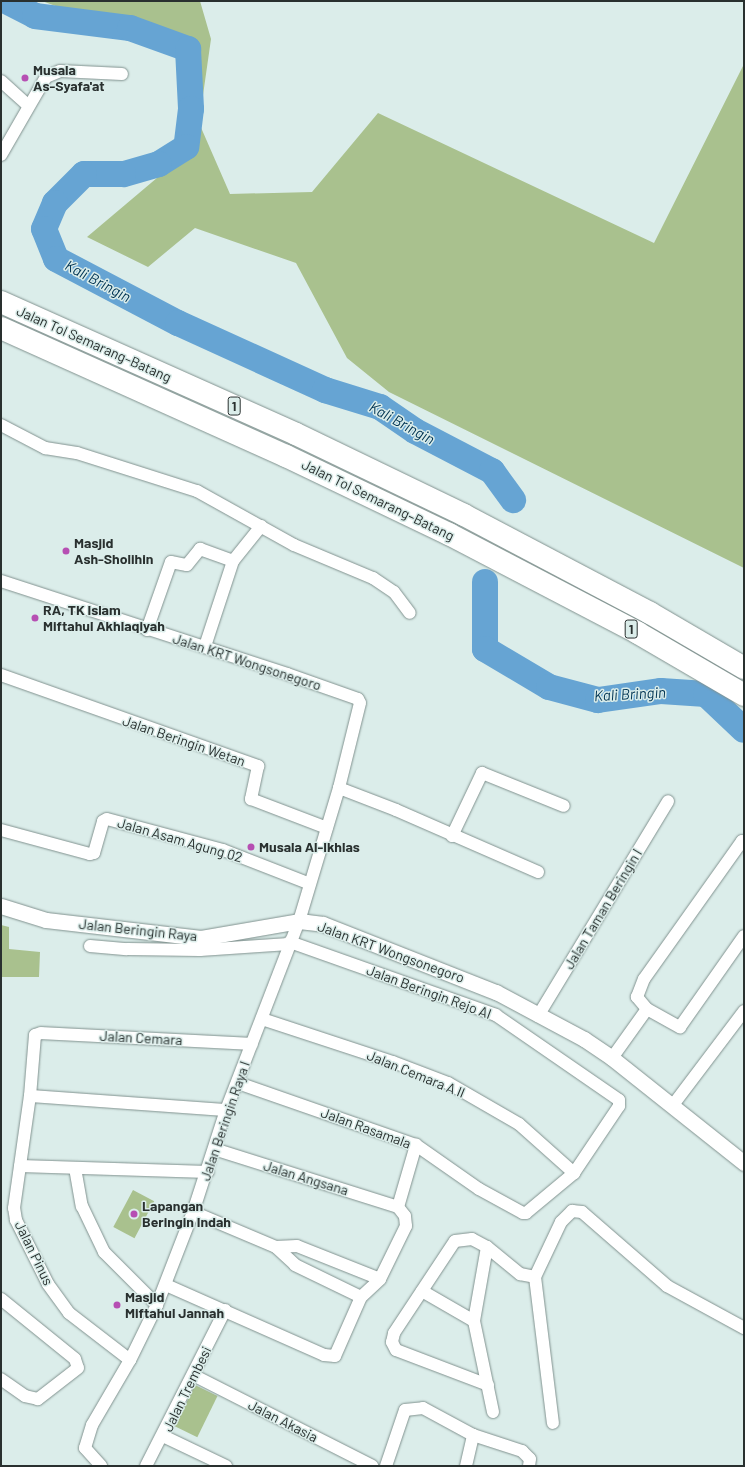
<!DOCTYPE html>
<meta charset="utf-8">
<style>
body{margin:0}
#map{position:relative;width:745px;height:1467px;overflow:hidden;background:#dbedea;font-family:Barlow,sans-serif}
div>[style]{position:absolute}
.green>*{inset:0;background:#a9c18e;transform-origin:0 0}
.river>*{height:26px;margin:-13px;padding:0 13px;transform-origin:13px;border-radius:13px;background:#66a4d3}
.roads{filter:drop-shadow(0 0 1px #81928f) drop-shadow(0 0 1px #81928f)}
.minor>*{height:12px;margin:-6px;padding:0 6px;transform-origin:6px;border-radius:6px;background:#fff}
.tertiary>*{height:15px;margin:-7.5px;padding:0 7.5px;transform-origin:7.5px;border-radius:7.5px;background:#fff}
.motorway>*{height:22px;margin:-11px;padding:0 11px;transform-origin:11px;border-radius:11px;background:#fff}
.dots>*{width:11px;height:11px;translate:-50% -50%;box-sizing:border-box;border:2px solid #dbedea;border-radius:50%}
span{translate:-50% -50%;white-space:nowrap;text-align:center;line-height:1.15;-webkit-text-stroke:3px #dbedea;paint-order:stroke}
.shield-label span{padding:1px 3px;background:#dbedea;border:1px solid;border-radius:3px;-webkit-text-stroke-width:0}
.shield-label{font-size:13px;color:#29302f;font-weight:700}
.poi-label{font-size:14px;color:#29302f;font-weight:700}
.left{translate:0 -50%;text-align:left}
.street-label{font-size:14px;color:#29302f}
.water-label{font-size:15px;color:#003453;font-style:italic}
.frame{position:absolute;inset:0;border:2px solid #29302f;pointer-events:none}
</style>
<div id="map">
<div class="green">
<div style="clip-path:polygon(42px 1px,200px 1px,211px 39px,199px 123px,230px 194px,312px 192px,378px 113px,654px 243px,744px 64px,744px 568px,389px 392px,347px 358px,296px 263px,195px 228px,148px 267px,87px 237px,164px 172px,182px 120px,178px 62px,172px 48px,144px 30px,72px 12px)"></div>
<div style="clip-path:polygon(1px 925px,9px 927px,9px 949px,40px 952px,39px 977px,1px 977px)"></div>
<div style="left:133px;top:1190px;width:24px;height:42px;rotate:28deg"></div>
<div style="left:195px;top:1385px;width:25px;height:46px;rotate:26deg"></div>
</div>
<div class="river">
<div style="left:6px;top:1px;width:33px;rotate:27deg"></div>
<div style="left:35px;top:16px;width:96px;rotate:7.2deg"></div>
<div style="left:130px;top:28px;width:62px;rotate:19.9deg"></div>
<div style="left:188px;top:49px;width:60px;rotate:87.1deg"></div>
<div style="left:191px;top:109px;width:38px;rotate:97deg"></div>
<div style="left:186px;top:147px;width:32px;rotate:148deg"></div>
<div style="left:159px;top:164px;width:37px;rotate:164deg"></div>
<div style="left:123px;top:174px;width:39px;rotate:180deg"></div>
<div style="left:84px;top:174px;width:41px;rotate:135deg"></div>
<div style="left:55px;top:203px;width:28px;rotate:113deg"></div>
<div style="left:44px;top:229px;width:32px;rotate:68deg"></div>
<div style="left:56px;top:259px;width:138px;rotate:27.7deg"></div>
<div style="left:178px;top:323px;width:162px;rotate:24.5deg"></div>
<div style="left:325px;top:390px;width:58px;rotate:17.2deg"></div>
<div style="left:380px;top:407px;width:42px;rotate:34.4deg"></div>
<div style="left:415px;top:431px;width:87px;rotate:27.5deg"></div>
<div style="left:492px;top:471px;width:36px;rotate:54deg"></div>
<div style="left:485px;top:582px;width:67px;rotate:90deg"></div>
<div style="left:485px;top:649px;width:74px;rotate:30.7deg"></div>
<div style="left:549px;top:687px;width:51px;rotate:14.9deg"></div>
<div style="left:598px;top:700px;width:64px;rotate:-8.1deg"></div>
<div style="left:661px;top:691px;width:45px;rotate:3.8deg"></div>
<div style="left:706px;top:694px;width:52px;rotate:43.5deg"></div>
</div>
<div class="roads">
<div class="minor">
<div style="left:1px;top:81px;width:36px;rotate:42deg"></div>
<div style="left:1px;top:155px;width:90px;rotate:-60deg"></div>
<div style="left:46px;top:77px;width:15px;rotate:-23deg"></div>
<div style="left:60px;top:71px;width:62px;rotate:2.8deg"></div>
<div style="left:1px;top:425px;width:50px;rotate:27.6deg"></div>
<div style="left:45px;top:448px;width:32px;rotate:9deg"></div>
<div style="left:77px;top:453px;width:126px;rotate:17.6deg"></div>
<div style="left:197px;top:491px;width:111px;rotate:29.1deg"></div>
<div style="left:294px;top:545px;width:86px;rotate:22.7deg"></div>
<div style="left:373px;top:578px;width:25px;rotate:34deg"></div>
<div style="left:394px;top:592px;width:26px;rotate:53deg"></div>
<div style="left:233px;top:561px;width:45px;rotate:-51.3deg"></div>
<div style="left:1px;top:581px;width:301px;rotate:18deg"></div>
<div style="left:287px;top:674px;width:75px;rotate:19.4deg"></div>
<div style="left:358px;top:699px;width:4px;rotate:63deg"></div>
<div style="left:360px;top:703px;width:88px;rotate:103.9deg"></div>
<div style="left:339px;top:788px;width:139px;rotate:106.7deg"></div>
<div style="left:299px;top:921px;width:203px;rotate:111.1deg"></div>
<div style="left:226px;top:1110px;width:107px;rotate:107.9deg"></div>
<div style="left:193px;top:1212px;width:100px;rotate:111.2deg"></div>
<div style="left:157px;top:1305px;width:61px;rotate:116.1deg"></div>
<div style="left:130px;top:1360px;width:75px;rotate:120.3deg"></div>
<div style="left:92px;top:1425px;width:24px;rotate:107deg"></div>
<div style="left:85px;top:1448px;width:24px;rotate:48deg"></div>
<div style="left:147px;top:630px;width:72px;rotate:-70.6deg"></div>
<div style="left:171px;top:562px;width:16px;rotate:11deg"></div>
<div style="left:187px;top:565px;width:21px;rotate:-51deg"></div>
<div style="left:200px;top:549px;width:35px;rotate:20deg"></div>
<div style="left:233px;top:561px;width:89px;rotate:108.2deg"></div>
<div style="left:1px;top:675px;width:273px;rotate:19.5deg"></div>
<div style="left:258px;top:766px;width:34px;rotate:102deg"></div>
<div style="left:251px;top:799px;width:81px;rotate:20.9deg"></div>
<div style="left:339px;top:788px;width:61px;rotate:21.1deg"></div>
<div style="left:396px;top:810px;width:155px;rotate:23.6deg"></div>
<div style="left:1px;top:830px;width:92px;rotate:15.1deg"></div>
<div style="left:90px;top:854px;width:4px;rotate:-14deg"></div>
<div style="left:94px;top:853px;width:33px;rotate:-74deg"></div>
<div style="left:103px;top:821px;width:4px;rotate:-27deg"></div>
<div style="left:107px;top:819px;width:120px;rotate:15deg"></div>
<div style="left:223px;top:850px;width:93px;rotate:21.3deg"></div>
<div style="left:452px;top:836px;width:70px;rotate:-64.5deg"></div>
<div style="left:482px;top:773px;width:88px;rotate:21.9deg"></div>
<div style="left:90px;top:946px;width:37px;rotate:5deg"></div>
<div style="left:127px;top:949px;width:73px;rotate:0.8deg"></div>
<div style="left:200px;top:950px;width:89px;rotate:-3.9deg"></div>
<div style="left:647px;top:1009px;width:38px;rotate:29deg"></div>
<div style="left:680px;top:1027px;width:111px;rotate:-54.9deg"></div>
<div style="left:538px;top:1016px;width:251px;rotate:-58.8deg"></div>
<div style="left:262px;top:1019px;width:138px;rotate:18.2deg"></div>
<div style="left:393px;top:1062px;width:59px;rotate:20.9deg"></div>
<div style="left:448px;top:1083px;width:82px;rotate:30deg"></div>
<div style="left:519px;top:1124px;width:74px;rotate:41.7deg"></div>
<div style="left:612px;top:1058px;width:60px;rotate:-54.5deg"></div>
<div style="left:647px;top:1009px;width:16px;rotate:-130deg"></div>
<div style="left:637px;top:997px;width:19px;rotate:-69deg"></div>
<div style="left:644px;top:979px;width:169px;rotate:-54.6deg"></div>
<div style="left:742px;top:841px;width:2px;rotate:27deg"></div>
<div style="left:238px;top:1083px;width:188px;rotate:19.2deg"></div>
<div style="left:416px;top:1145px;width:77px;rotate:34.9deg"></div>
<div style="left:479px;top:1189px;width:50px;rotate:28.6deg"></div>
<div style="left:523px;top:1213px;width:3px"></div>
<div style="left:526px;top:1213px;width:62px;rotate:-39.8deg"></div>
<div style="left:574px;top:1173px;width:81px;rotate:-56.1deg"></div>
<div style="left:619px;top:1106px;width:6px;rotate:-90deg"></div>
<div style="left:619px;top:1100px;width:150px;rotate:-145.4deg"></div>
<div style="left:496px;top:1015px;width:219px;rotate:-160.5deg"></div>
<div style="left:30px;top:1096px;width:196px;rotate:4.1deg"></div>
<div style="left:673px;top:1105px;width:118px;rotate:-52.9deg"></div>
<div style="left:214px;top:1149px;width:193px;rotate:17.5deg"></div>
<div style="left:20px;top:1166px;width:188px;rotate:1.8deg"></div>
<div style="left:75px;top:1168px;width:39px;rotate:80deg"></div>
<div style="left:82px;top:1206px;width:51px;rotate:64.4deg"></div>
<div style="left:104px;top:1252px;width:75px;rotate:45deg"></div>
<div style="left:398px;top:1207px;width:65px;rotate:-73.8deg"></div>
<div style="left:193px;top:1212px;width:90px;rotate:22.9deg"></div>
<div style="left:276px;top:1247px;width:26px;rotate:43deg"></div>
<div style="left:295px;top:1265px;width:73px;rotate:25.9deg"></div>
<div style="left:276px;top:1247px;width:21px;rotate:-3deg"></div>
<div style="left:297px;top:1246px;width:89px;rotate:21.7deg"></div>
<div style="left:487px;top:1247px;width:75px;rotate:100deg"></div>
<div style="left:474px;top:1321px;width:93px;rotate:78.2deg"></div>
<div style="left:535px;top:1277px;width:147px;rotate:83deg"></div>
<div style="left:166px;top:1285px;width:173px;rotate:23.9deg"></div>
<div style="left:324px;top:1355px;width:11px;rotate:5deg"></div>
<div style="left:335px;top:1356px;width:64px;rotate:-66.2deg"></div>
<div style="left:361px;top:1297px;width:26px;rotate:-43deg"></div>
<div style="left:380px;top:1279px;width:59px;rotate:-63.9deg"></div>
<div style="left:406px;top:1226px;width:10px;rotate:-96deg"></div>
<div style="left:405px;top:1216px;width:11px;rotate:-128deg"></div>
<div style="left:422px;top:1291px;width:60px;rotate:30deg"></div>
<div style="left:1px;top:1299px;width:95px;rotate:39deg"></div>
<div style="left:75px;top:1359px;width:9px;rotate:72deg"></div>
<div style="left:78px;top:1368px;width:51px;rotate:142.2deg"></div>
<div style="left:38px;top:1399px;width:13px;rotate:-167deg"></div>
<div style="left:25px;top:1396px;width:29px;rotate:-145deg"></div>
<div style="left:130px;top:1360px;width:77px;rotate:-142.4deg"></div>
<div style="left:69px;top:1313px;width:36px;rotate:-126deg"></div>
<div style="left:48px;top:1284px;width:72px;rotate:-116.6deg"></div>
<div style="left:16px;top:1220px;width:12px;rotate:-99deg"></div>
<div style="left:14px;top:1208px;width:113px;rotate:-81.9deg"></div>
<div style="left:30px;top:1096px;width:61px;rotate:-85.3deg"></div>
<div style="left:35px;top:1035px;width:6px;rotate:-18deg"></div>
<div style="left:41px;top:1033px;width:211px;rotate:3deg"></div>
<div style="left:193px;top:1375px;width:201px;rotate:26.9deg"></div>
<div style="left:488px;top:1385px;width:98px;rotate:-159.2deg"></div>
<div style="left:396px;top:1350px;width:9px;rotate:-117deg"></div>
<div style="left:392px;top:1342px;width:9px;rotate:-77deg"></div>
<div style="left:394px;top:1333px;width:110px;rotate:-56.5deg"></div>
<div style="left:455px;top:1241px;width:17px;rotate:-7deg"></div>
<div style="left:472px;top:1239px;width:17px;rotate:28deg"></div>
<div style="left:487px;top:1247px;width:43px;rotate:39.3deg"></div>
<div style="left:520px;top:1274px;width:15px;rotate:11deg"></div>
<div style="left:535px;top:1277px;width:61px;rotate:-64.7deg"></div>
<div style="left:561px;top:1222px;width:16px;rotate:-45deg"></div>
<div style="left:572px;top:1211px;width:10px;rotate:6deg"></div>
<div style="left:582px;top:1212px;width:113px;rotate:41deg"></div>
<div style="left:667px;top:1286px;width:88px;rotate:28.6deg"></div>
<div style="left:163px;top:1436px;width:70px;rotate:25.5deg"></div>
<div style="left:146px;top:1466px;width:175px;rotate:-63.1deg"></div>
<div style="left:386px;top:1466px;width:59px;rotate:-71.3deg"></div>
<div style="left:405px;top:1410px;width:18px;rotate:-6deg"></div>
<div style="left:423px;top:1408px;width:57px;rotate:28.4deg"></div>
<div style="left:473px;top:1435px;width:52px;rotate:18.1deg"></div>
<div style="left:522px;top:1451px;width:11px;rotate:45deg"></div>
<div style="left:530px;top:1459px;width:7px;rotate:98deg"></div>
<div style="left:466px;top:1466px;width:32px;rotate:-77deg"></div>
</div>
<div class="tertiary">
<div style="left:1px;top:906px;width:47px;rotate:17.3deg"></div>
<div style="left:46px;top:920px;width:156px;rotate:6.6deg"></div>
<div style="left:201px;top:938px;width:99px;rotate:-9.8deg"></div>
<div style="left:299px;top:921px;width:24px;rotate:7deg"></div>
<div style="left:323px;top:924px;width:186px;rotate:21.5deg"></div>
<div style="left:496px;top:992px;width:100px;rotate:28.1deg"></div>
<div style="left:584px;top:1039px;width:34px;rotate:34deg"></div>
<div style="left:612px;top:1058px;width:169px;rotate:38.5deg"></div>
</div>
<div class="motorway">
<div style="left:1px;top:302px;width:323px;rotate:24.1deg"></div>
<div style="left:296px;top:434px;width:187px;rotate:25.7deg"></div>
<div style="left:464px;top:515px;width:210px;rotate:27.8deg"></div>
<div style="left:650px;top:613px;width:109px;rotate:30.3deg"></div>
<div style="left:1px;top:328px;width:312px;rotate:24.2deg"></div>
<div style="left:286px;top:456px;width:181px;rotate:25.6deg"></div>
<div style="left:449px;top:534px;width:213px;rotate:27.6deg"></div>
<div style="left:638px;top:633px;width:123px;rotate:30.3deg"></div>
</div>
</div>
<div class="dots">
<div style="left:25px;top:78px;background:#b64fb3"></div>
<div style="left:66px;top:551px;background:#b64fb3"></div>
<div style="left:35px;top:618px;background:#b64fb3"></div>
<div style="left:251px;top:847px;background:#b64fb3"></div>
<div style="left:134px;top:1214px;background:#b64fb3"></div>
<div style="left:117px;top:1305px;background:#b64fb3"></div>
</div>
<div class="shield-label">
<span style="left:234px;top:406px">1</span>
<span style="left:631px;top:629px">1</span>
</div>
<div class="poi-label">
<span class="left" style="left:33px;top:78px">Musala<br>As-Syafa'at</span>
<span class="left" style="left:74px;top:551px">Masjid<br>Ash-Sholihin</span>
<span class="left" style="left:43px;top:618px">RA, TK Islam<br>Miftahul Akhlaqiyah</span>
<span class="left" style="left:259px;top:847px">Musala Al-Ikhlas</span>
<span class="left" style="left:142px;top:1214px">Lapangan<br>Beringin Indah</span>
<span class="left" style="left:125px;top:1305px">Masjid<br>Miftahul Jannah</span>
</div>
<div class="street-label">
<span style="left:94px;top:344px;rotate:24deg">Jalan Tol Semarang–Batang</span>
<span style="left:378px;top:500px;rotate:26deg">Jalan Tol Semarang–Batang</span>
<span style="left:247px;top:662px;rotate:18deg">Jalan KRT Wongsonegoro</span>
<span style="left:184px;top:741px;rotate:19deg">Jalan Beringin Wetan</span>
<span style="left:180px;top:840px;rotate:16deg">Jalan Asam Agung 02</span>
<span style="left:603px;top:909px;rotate:-59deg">Jalan Taman Beringin I</span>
<span style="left:138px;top:930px;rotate:6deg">Jalan Beringin Raya</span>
<span style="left:391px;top:952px;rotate:20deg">Jalan KRT Wongsonegoro</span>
<span style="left:429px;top:992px;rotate:20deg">Jalan Beringin Rejo AI</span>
<span style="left:141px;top:1038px;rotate:3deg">Jalan Cemara</span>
<span style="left:416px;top:1074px;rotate:22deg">Jalan Cemara A II</span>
<span style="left:225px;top:1121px;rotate:-71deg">Jalan Beringin Raya I</span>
<span style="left:366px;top:1128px;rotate:20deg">Jalan Rasamala</span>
<span style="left:306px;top:1178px;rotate:17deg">Jalan Angsana</span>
<span style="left:34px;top:1253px;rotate:64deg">Jalan Pinus</span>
<span style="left:187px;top:1389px;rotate:-64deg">Jalan Trembesi</span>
<span style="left:283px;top:1421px;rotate:27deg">Jalan Akasia</span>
</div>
<div class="water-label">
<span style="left:98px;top:281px;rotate:28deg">Kali Bringin</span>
<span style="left:402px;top:423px;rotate:29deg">Kali Bringin</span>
<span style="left:630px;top:694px;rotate:-3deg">Kali Bringin</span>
</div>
<div class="frame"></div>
</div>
